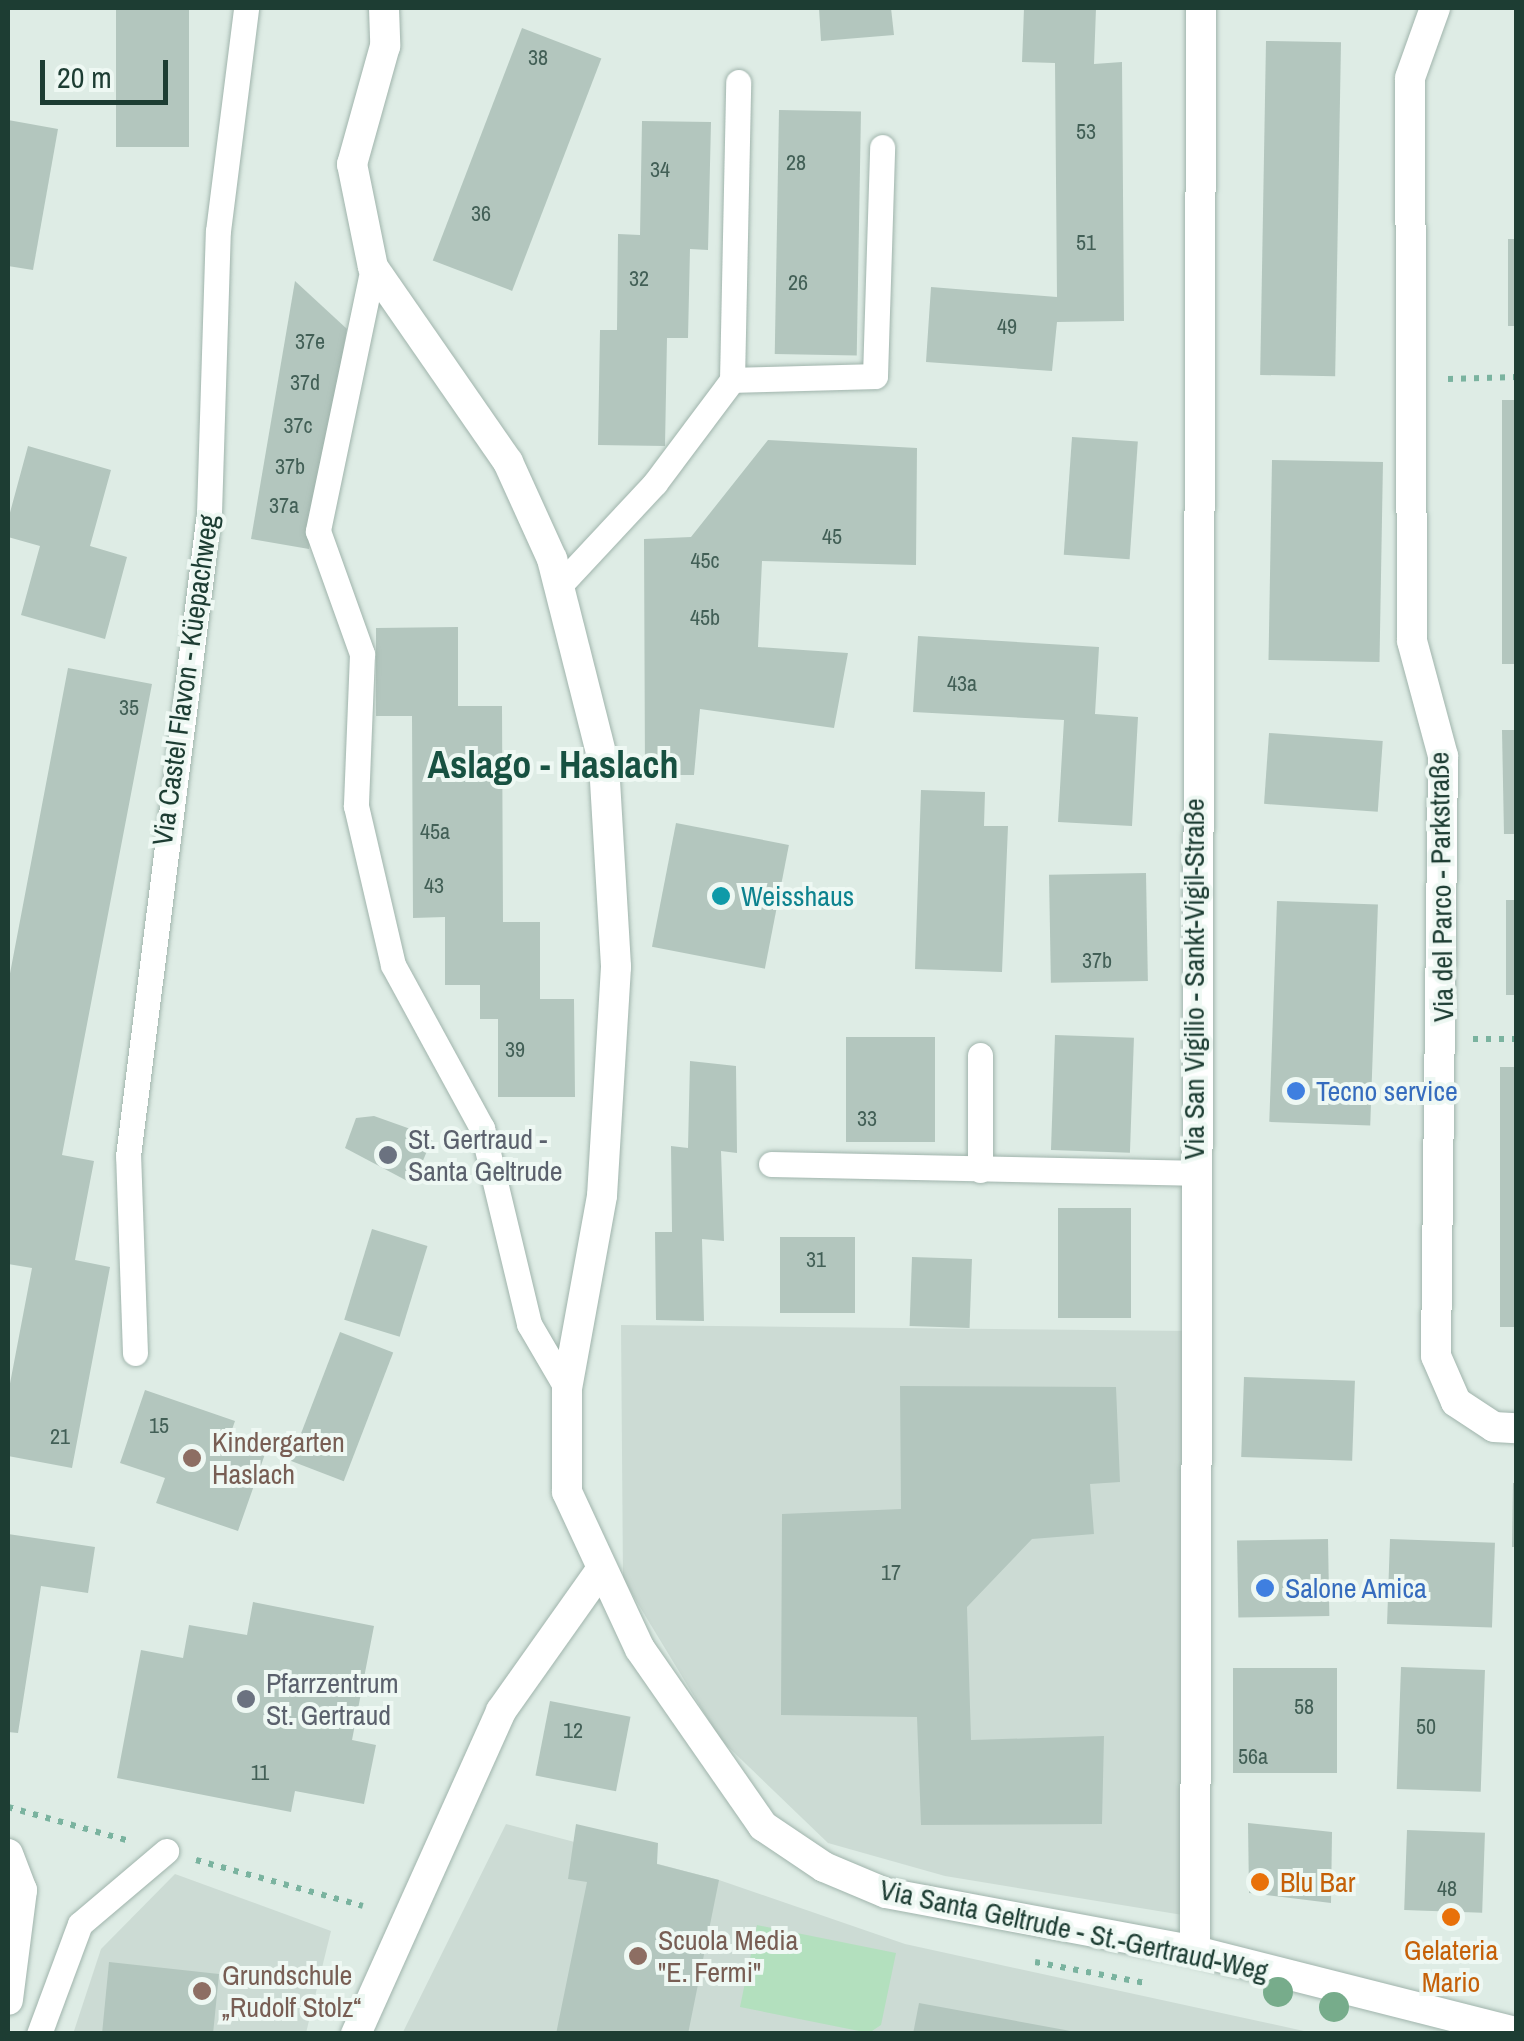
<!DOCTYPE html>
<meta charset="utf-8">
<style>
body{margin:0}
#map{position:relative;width:1524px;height:2041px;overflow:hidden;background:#deece5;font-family:"Archivo Narrow",sans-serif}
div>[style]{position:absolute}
.built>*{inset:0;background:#ccdbd4}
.green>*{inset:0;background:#b3e0be}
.building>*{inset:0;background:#b3c6be;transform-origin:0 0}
.path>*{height:6px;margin-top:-3px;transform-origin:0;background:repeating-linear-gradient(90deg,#7ab39f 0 5px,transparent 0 13px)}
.roads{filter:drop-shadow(0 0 2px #a0b4ac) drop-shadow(0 0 2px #a0b4ac)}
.service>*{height:25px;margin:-12.5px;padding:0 12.5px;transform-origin:12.5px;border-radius:12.5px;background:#fff}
.minor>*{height:30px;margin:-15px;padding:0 15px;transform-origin:15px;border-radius:15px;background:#fff}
.trees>*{width:30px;height:30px;margin:-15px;border-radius:50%;background:#77ac8b}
.dots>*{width:28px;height:28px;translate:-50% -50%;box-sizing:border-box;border:5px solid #eef8f3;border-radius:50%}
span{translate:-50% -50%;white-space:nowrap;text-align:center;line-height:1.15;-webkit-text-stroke:8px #eef8f3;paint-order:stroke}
.number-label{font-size:22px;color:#425f56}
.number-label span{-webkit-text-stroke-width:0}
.street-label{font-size:28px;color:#1d3d33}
.culture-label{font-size:28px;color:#0d838f}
.left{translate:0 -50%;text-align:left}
.shop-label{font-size:28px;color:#366cbe}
.worship-label{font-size:28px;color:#5b616d}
.education-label{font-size:28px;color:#785e54}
.food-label{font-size:28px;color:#c56008}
.district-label{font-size:38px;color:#175141;font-weight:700}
.frame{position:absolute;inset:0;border:10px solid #1d3d33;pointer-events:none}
.scale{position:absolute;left:40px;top:60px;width:128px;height:45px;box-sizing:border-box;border:5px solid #1d3d33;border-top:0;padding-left:12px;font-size:30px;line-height:35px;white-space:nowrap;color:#1d3d33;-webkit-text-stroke:8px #eef8f3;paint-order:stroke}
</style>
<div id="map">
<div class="built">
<div style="clip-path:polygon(621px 1325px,1193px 1331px,1195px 1917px,945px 1876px,828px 1843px,720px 1739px,623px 1579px)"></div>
<div style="clip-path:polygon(506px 1824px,719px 1880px,905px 1944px,1313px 2033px,402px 2034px)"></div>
<div style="clip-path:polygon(175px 1874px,331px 1931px,306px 2033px,73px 2034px,101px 1949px)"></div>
</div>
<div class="green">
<div style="clip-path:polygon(757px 1925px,896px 1953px,881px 2025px,869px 2033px,740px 2007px)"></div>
</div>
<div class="building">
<div style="left:116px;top:8px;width:73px;height:139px"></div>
<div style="clip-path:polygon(819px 8px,891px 8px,894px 35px,821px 41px)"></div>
<div style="clip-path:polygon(1024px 8px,1096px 8px,1094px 64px,1122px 62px,1124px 321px,1057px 322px,1052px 371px,926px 362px,931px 287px,1057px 297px,1055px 63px,1022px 62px)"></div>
<div style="left:522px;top:28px;width:85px;height:249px;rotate:21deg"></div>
<div style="left:1266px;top:41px;width:75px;height:334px;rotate:1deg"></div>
<div style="left:779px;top:110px;width:82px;height:244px;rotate:1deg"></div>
<div style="clip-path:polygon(8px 120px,58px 129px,33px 270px,8px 266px)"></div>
<div style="clip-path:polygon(642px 121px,711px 122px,708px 250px,690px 249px,688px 338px,667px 338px,665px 446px,598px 445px,600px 330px,617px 330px,618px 234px,640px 235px)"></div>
<div style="left:1508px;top:239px;width:8px;height:87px"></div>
<div style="clip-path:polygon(295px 281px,347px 329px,309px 549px,251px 539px)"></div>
<div style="left:1502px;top:400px;width:14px;height:264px"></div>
<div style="left:1072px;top:437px;width:66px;height:118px;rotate:4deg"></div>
<div style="clip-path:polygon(768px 440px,917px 448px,916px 565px,762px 561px,758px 647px,848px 653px,834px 728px,700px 709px,694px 775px,645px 775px,644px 539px,691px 537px)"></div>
<div style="clip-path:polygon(28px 446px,111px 470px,90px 546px,127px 557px,105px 639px,21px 615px,40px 546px,8px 537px,8px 520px)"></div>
<div style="left:1272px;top:460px;width:111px;height:200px;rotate:1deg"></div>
<div style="clip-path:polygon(458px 627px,458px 706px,502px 706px,503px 922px,540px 922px,540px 999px,574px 999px,575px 1097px,498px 1097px,498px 1019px,480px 1019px,480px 985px,445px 985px,445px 917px,413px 918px,412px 716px,376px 716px,376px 628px)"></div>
<div style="clip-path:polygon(918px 636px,1099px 647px,1095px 714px,1138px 717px,1132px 826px,1058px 822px,1064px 720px,913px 712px)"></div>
<div style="clip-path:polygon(68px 668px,152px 684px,62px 1155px,94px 1161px,75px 1260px,110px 1267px,72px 1468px,8px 1456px,8px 1394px,32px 1268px,8px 1264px,8px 984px)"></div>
<div style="clip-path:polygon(1502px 730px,1516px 730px,1516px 834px,1504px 834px)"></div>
<div style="left:1269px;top:733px;width:114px;height:71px;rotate:4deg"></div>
<div style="clip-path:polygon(921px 790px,985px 792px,984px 826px,1008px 826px,1002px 972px,915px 969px)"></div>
<div style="left:676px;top:823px;width:115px;height:126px;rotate:11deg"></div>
<div style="left:1146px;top:873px;width:108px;height:97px;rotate:89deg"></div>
<div style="left:1506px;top:900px;width:10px;height:95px"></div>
<div style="left:1277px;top:901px;width:101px;height:221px;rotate:2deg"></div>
<div style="left:1055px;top:1035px;width:79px;height:115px;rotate:2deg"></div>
<div style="left:846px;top:1037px;width:89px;height:105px"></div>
<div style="clip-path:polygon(690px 1061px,736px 1066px,737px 1153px,721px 1151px,724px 1241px,702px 1239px,704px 1321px,656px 1320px,655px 1232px,672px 1232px,671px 1146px,688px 1148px)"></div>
<div style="left:1500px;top:1067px;width:16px;height:260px"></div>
<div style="clip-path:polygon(374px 1116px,433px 1137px,413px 1184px,345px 1148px,356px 1118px)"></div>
<div style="left:1058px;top:1208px;width:73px;height:110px"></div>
<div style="left:372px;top:1229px;width:58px;height:95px;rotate:17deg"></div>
<div style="left:780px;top:1237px;width:75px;height:76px"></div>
<div style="left:912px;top:1257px;width:60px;height:69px;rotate:2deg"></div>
<div style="left:340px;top:1332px;width:57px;height:138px;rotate:21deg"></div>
<div style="left:1244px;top:1377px;width:111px;height:80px;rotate:2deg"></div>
<div style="clip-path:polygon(900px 1386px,1116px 1387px,1120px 1482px,1090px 1484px,1094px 1534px,1032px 1539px,967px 1607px,971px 1740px,1104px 1736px,1102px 1824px,921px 1825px,917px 1717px,781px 1715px,782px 1514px,901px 1509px)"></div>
<div style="clip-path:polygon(145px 1390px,235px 1421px,228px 1441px,265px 1454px,238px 1531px,156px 1503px,165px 1478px,120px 1463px)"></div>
<div style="clip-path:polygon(1513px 1483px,1516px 1483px,1516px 1547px,1512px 1547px)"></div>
<div style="clip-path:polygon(8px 1534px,95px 1547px,88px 1593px,41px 1586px,18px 1733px,8px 1732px)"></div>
<div style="left:1328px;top:1539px;width:77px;height:91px;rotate:89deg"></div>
<div style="left:1390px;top:1539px;width:105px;height:85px;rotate:2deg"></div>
<div style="clip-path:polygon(253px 1602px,374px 1626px,352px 1740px,376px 1745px,364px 1804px,295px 1791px,291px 1812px,117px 1778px,141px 1650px,183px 1658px,189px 1625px,247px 1635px)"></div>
<div style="left:1401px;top:1667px;width:84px;height:122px;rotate:2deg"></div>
<div style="left:1233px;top:1668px;width:104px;height:105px"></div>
<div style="left:550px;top:1701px;width:82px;height:76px;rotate:11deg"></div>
<div style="clip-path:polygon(1248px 1823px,1332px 1832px,1331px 1903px,1249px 1893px)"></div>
<div style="clip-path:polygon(576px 1824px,658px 1843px,657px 1864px,719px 1880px,688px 2034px,556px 2034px,587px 1882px,568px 1879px)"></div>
<div style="left:1407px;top:1830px;width:78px;height:80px;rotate:2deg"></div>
<div style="clip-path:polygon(109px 1962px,219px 1974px,213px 2034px,102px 2034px)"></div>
<div style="clip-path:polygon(919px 2003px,1076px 2032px,1076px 2034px,913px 2034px)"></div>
</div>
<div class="path">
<div style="left:1448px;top:379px;width:68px;rotate:-1.7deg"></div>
<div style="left:1473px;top:1039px;width:43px"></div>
<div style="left:8px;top:1807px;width:123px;rotate:15.6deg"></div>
<div style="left:196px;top:1860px;width:173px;rotate:15.4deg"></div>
<div style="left:1035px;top:1962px;width:112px;rotate:10.8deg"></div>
</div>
<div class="roads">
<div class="service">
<div style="left:373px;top:267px;width:270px;rotate:101.8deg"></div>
<div style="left:318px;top:531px;width:131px;rotate:70.3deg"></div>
<div style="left:362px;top:654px;width:152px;rotate:92.3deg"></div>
<div style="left:356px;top:806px;width:163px;rotate:76.9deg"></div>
<div style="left:393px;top:965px;width:186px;rotate:61.4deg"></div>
<div style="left:482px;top:1128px;width:202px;rotate:76.5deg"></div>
<div style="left:529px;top:1324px;width:75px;rotate:59.7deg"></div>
<div style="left:732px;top:380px;width:143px;rotate:-1.6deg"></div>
<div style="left:875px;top:376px;width:229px;rotate:-88.2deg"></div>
<div style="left:559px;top:586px;width:141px;rotate:-47deg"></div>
<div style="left:655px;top:483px;width:129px;rotate:-53.2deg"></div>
<div style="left:732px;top:380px;width:298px;rotate:-88.8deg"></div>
<div style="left:771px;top:1164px;width:421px;rotate:1.2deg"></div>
<div style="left:980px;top:1170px;width:115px;rotate:-90deg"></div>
<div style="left:135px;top:1353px;width:197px;rotate:-92deg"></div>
<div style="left:128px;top:1156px;width:648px;rotate:-82.82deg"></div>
<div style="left:209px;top:513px;width:282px;rotate:-88.2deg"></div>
<div style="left:218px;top:231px;width:225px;rotate:-82.8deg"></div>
<div style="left:39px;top:2034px;width:117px;rotate:-69.6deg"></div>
<div style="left:80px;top:1924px;width:113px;rotate:-40.3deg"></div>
</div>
<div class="minor">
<div style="left:384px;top:8px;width:38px;rotate:88deg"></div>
<div style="left:385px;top:46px;width:123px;rotate:105.6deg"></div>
<div style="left:352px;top:164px;width:105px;rotate:78.5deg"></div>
<div style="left:373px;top:267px;width:237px;rotate:55.3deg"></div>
<div style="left:508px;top:462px;width:107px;rotate:65.6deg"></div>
<div style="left:552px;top:559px;width:211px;rotate:75.8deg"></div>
<div style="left:604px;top:764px;width:203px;rotate:86.6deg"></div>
<div style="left:616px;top:967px;width:229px;rotate:93.5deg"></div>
<div style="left:602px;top:1196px;width:196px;rotate:100.3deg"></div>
<div style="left:567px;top:1389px;width:103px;rotate:90deg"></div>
<div style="left:567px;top:1492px;width:173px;rotate:65.1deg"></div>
<div style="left:640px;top:1649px;width:216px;rotate:55.2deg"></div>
<div style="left:763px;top:1826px;width:73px;rotate:33.9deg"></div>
<div style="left:824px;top:1867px;width:67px;rotate:22.8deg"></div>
<div style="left:886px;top:1893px;width:314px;rotate:10.6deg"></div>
<div style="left:1195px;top:1951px;width:331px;rotate:14.2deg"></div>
<div style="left:1435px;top:8px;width:74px;rotate:109.7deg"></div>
<div style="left:1410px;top:78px;width:563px;rotate:89.8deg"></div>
<div style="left:1412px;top:641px;width:119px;rotate:74.9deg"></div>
<div style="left:1443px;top:756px;width:600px;rotate:90.67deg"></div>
<div style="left:1436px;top:1356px;width:50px;rotate:66.5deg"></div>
<div style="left:1456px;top:1402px;width:45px;rotate:33.3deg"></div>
<div style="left:1494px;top:1427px;width:22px;rotate:3deg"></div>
<div style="left:8px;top:1854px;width:39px;rotate:69deg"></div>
<div style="left:22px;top:1890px;width:111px;rotate:97.3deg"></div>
<div style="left:1195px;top:1951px;width:1943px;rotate:-89.82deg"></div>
<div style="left:356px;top:2034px;width:354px;rotate:-65.8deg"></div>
<div style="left:501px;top:1711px;width:168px;rotate:-54.7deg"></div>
</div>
</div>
<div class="trees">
<div style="left:1278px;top:1992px"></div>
<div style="left:1334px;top:2007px"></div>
</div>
<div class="dots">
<div style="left:721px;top:896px;background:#0f9aa8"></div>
<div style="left:1296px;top:1091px;background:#3f7fe0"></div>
<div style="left:388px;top:1155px;background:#6b7280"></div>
<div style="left:192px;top:1458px;background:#8d6e63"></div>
<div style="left:1265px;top:1588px;background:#3f7fe0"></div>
<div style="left:246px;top:1699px;background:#6b7280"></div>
<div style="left:1260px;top:1882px;background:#e8710a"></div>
<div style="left:1451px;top:1917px;background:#e8710a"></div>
<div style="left:638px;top:1956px;background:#8d6e63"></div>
<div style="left:202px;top:1991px;background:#8d6e63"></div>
</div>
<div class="number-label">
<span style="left:538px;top:58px">38</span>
<span style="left:1086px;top:132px">53</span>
<span style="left:796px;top:163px">28</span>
<span style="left:660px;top:170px">34</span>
<span style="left:481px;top:214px">36</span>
<span style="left:1086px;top:243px">51</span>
<span style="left:639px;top:279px">32</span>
<span style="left:798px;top:283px">26</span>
<span style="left:1007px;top:327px">49</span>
<span style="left:310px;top:342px">37e</span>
<span style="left:305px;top:383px">37d</span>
<span style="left:298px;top:426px">37c</span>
<span style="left:290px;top:467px">37b</span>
<span style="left:284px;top:506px">37a</span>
<span style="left:832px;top:537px">45</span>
<span style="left:705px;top:561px">45c</span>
<span style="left:705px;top:618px">45b</span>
<span style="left:962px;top:684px">43a</span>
<span style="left:129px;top:708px">35</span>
<span style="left:435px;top:832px">45a</span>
<span style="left:434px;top:886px">43</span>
<span style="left:1097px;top:961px">37b</span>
<span style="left:515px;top:1050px">39</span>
<span style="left:867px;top:1119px">33</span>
<span style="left:816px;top:1260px">31</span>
<span style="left:159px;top:1426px">15</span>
<span style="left:60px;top:1437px">21</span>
<span style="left:891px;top:1573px">17</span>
<span style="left:1304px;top:1707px">58</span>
<span style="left:1426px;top:1727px">50</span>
<span style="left:573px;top:1731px">12</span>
<span style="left:1253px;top:1757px">56a</span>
<span style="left:260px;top:1773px">11</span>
<span style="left:1447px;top:1889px">48</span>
</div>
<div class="street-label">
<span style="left:185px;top:680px;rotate:-82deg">Via Castel Flavon - Küepachweg</span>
<span style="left:1441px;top:887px;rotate:-91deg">Via del Parco - Parkstraße</span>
<span style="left:1194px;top:979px;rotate:-90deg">Via San Vigilio - Sankt-Vigil-Straße</span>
<span style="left:1074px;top:1930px;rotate:12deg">Via Santa Geltrude - St.-Gertraud-Weg</span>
</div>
<div class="culture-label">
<span class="left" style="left:741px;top:896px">Weisshaus</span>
</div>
<div class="shop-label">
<span class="left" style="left:1316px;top:1091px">Tecno service</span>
<span class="left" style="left:1285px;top:1588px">Salone Amica</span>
</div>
<div class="worship-label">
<span class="left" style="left:408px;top:1155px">St. Gertraud -<br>Santa Geltrude</span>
<span class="left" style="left:266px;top:1699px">Pfarrzentrum<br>St. Gertraud</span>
</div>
<div class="education-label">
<span class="left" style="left:212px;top:1458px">Kindergarten<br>Haslach</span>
<span class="left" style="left:658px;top:1956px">Scuola Media<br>"E. Fermi"</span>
<span class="left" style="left:222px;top:1991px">Grundschule<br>„Rudolf Stolz“</span>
</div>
<div class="food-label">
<span class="left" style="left:1280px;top:1882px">Blu Bar</span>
<span style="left:1451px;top:1966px">Gelateria<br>Mario</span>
</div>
<div class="district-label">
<span style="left:553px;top:765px">Aslago - Haslach</span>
</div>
<div class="frame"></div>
<div class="scale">20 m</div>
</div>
